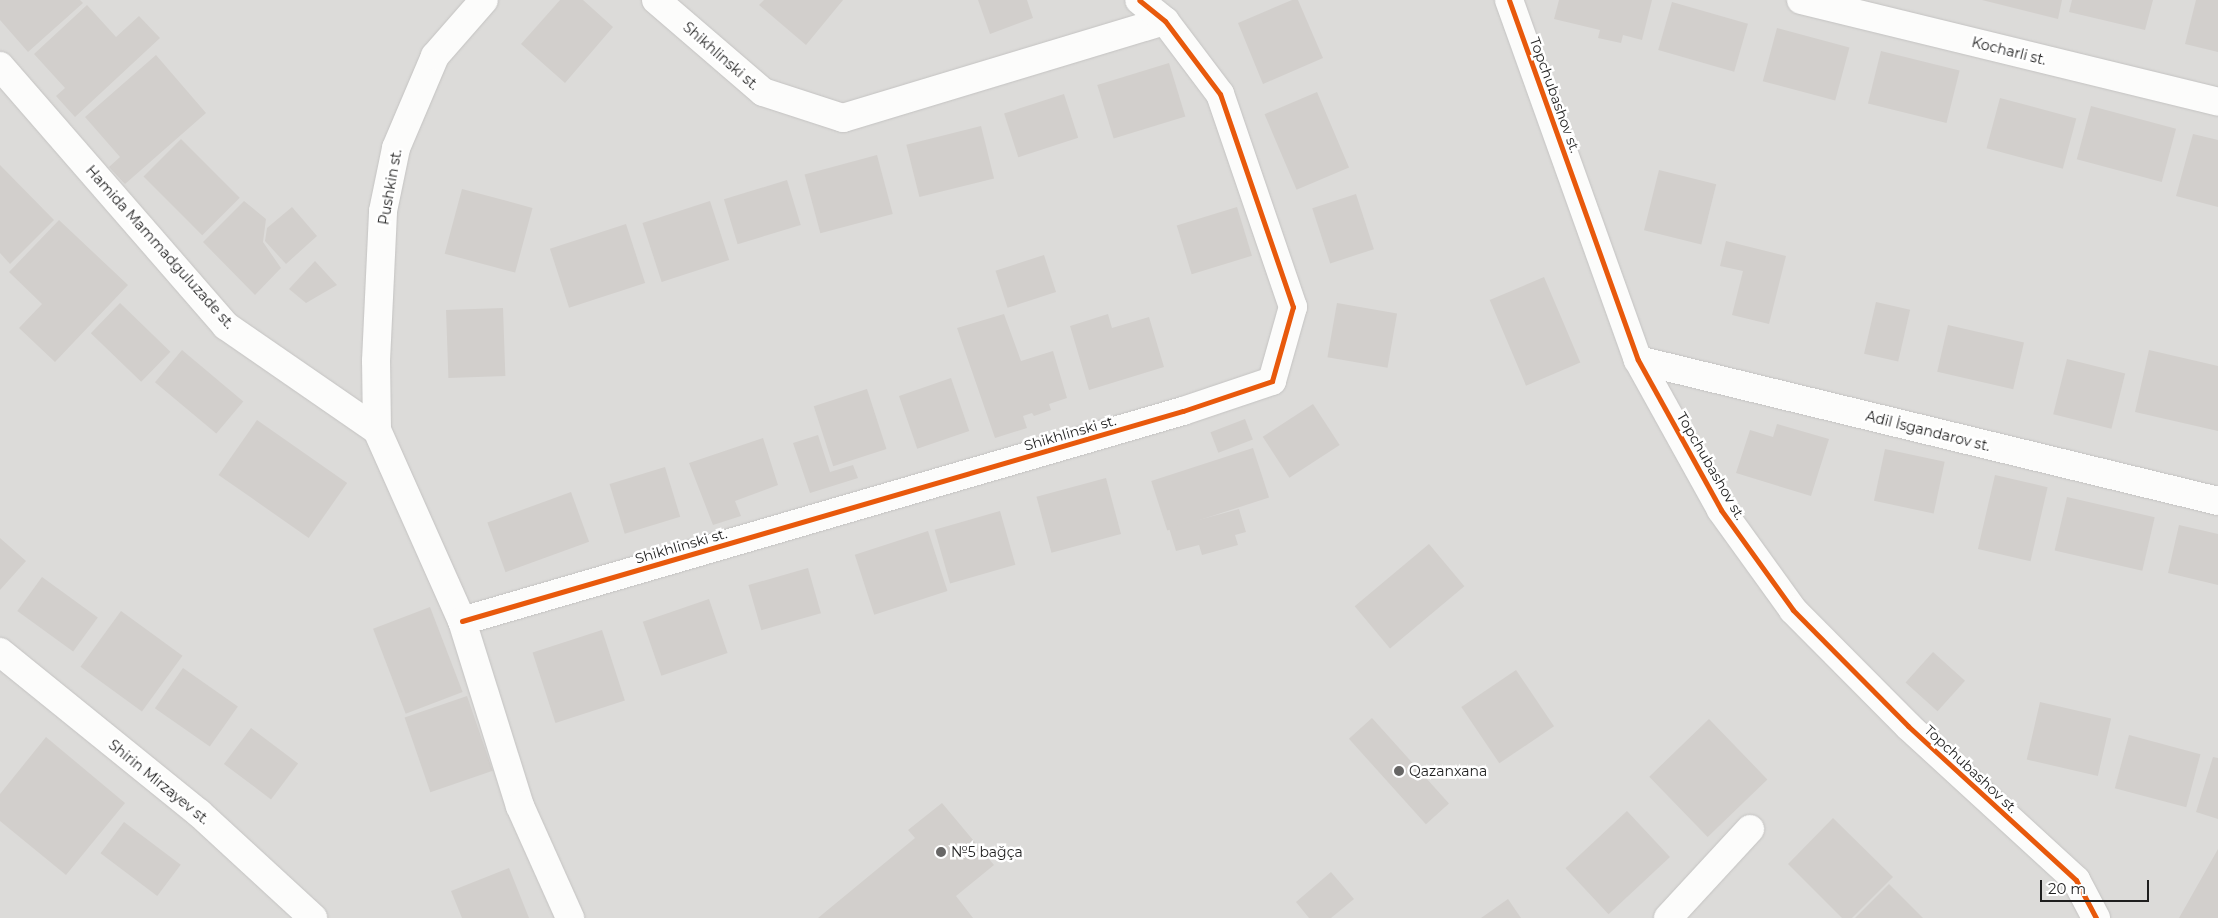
<!DOCTYPE html>
<meta charset="utf-8">
<style>
body{margin:0}
#map{position:relative;width:2218px;height:918px;overflow:hidden;background:#edebe7;font-family:Montserrat,sans-serif}
div>[style]{position:absolute}
.residential>*{inset:0;background:#dcdbd9;transform-origin:0 0}
.building>*{inset:0;background:#d2cfcc;transform-origin:0 0}
.roads{filter:drop-shadow(0 0 1px #c4c3c2) drop-shadow(0 0 1px #c4c3c2)}
.minor>*{height:28px;margin:-14px;padding:0 14px;transform-origin:14px;border-radius:14px;background:#fcfcfb}
.cycleway>*{height:5px;margin:-2.5px;padding:0 2.5px;transform-origin:2.5px;border-radius:2.5px;background:#e8590c}
.dots>*{width:14px;height:14px;translate:-50% -50%;box-sizing:border-box;border:2px solid #fff;border-radius:50%}
span{translate:-50% -50%;white-space:nowrap;text-align:center;line-height:1.15;-webkit-text-stroke:5px #fff;paint-order:stroke}
.street-label{font-size:14px;color:#1f1f1f}
.poi-label{font-size:14px;color:#1f1f1f}
.left{translate:0 -50%;text-align:left}
.scale{position:absolute;left:2040px;top:880px;width:109px;height:22px;box-sizing:border-box;border:2px solid #1f1f1f;border-top:0;padding-left:6px;font-size:15px;line-height:18px;white-space:nowrap;color:#1f1f1f;-webkit-text-stroke:4px #fff;paint-order:stroke}
</style>
<div id="map">
<div class="residential">
<div style="left:0;top:0;width:2218px;height:918px"></div>
</div>
<div class="building">
<div style="clip-path:polygon(0 0,80px 0,83px 3px,28px 52px,0 20px)"></div>
<div style="clip-path:polygon(560px 0,583px 0,613px 27px,565px 83px,521px 44px)"></div>
<div style="clip-path:polygon(764px 0,843px 0,806px 45px,759px 5px)"></div>
<div style="clip-path:polygon(978px 0,1027px 0,1033px 18px,990px 34px)"></div>
<div style="clip-path:polygon(1292px 0,1298px 0,1323px 58px,1263px 84px,1238px 23px)"></div>
<div style="clip-path:polygon(1559px 0,1652px 0,1642px 40px,1623px 35px,1621px 43px,1598px 38px,1600px 30px,1554px 19px)"></div>
<div style="clip-path:polygon(1982px 0,2062px 0,2058px 19px)"></div>
<div style="clip-path:polygon(2072px 0,2153px 0,2145px 30px,2069px 12px)"></div>
<div style="clip-path:polygon(2196px 0,2218px 0,2218px 52px,2185px 44px)"></div>
<div style="left:1672px;top:2px;width:79px;height:50px;rotate:16deg"></div>
<div style="clip-path:polygon(87px 5px,116px 37px,139px 16px,160px 38px,75px 117px,56px 96px,65px 88px,34px 54px)"></div>
<div style="left:1777px;top:28px;width:75px;height:55px;rotate:15deg"></div>
<div style="left:1881px;top:51px;width:81px;height:54px;rotate:14deg"></div>
<div style="clip-path:polygon(156px 55px,206px 113px,125px 184px,109px 167px,120px 157px,85px 117px)"></div>
<div style="left:1169px;top:63px;width:56px;height:75px;rotate:73deg"></div>
<div style="left:1317px;top:92px;width:82px;height:57px;rotate:67deg"></div>
<div style="left:1064px;top:94px;width:46px;height:63px;rotate:72deg"></div>
<div style="left:2000px;top:98px;width:79px;height:52px;rotate:15deg"></div>
<div style="left:2091px;top:106px;width:88px;height:55px;rotate:15deg"></div>
<div style="left:981px;top:126px;width:54px;height:77px;rotate:76deg"></div>
<div style="clip-path:polygon(2193px 134px,2218px 140px,2218px 207px,2176px 196px)"></div>
<div style="left:181px;top:139px;width:83px;height:53px;rotate:45deg"></div>
<div style="left:877px;top:155px;width:61px;height:75px;rotate:75deg"></div>
<div style="clip-path:polygon(0 165px,54px 220px,10px 264px,0 253px)"></div>
<div style="left:1659px;top:170px;width:59px;height:62px;rotate:14deg"></div>
<div style="left:787px;top:180px;width:47px;height:66px;rotate:73deg"></div>
<div style="left:462px;top:189px;width:73px;height:67px;rotate:15deg"></div>
<div style="left:1356px;top:194px;width:58px;height:46px;rotate:72deg"></div>
<div style="clip-path:polygon(244px 201px,266px 219px,263px 242px,281px 268px,255px 295px,203px 242px)"></div>
<div style="left:710px;top:201px;width:62px;height:71px;rotate:72deg"></div>
<div style="clip-path:polygon(292px 207px,317px 236px,286px 264px,265px 241px,267px 228px)"></div>
<div style="left:1237px;top:207px;width:51px;height:63px;rotate:73deg"></div>
<div style="clip-path:polygon(59px 220px,128px 285px,55px 362px,19px 328px,42px 304px,9px 272px)"></div>
<div style="left:626px;top:224px;width:62px;height:80px;rotate:72deg"></div>
<div style="clip-path:polygon(1726px 241px,1786px 256px,1769px 324px,1732px 315px,1743px 271px,1720px 266px)"></div>
<div style="left:1044px;top:255px;width:39px;height:51px;rotate:72deg"></div>
<div style="clip-path:polygon(315px 261px,337px 285px,306px 303px,289px 289px)"></div>
<div style="left:1544px;top:277px;width:93px;height:59px;rotate:67deg"></div>
<div style="left:1876px;top:302px;width:35px;height:53px;rotate:13deg"></div>
<div style="left:120px;top:303px;width:70px;height:42px;rotate:44deg"></div>
<div style="left:1337px;top:303px;width:61px;height:55px;rotate:10deg"></div>
<div style="left:503px;top:308px;width:68px;height:57px;rotate:88deg"></div>
<div style="clip-path:polygon(1004px 314px,1021px 361px,1053px 351px,1067px 398px,1049px 404px,1051px 410px,1034px 416px,1032px 413px,1023px 416px,1027px 428px,995px 438px,957px 328px)"></div>
<div style="clip-path:polygon(1108px 314px,1112px 328px,1149px 317px,1164px 367px,1089px 390px,1070px 326px)"></div>
<div style="left:1948px;top:325px;width:78px;height:48px;rotate:13deg"></div>
<div style="left:182px;top:350px;width:80px;height:42px;rotate:40deg"></div>
<div style="clip-path:polygon(2149px 350px,2218px 366px,2218px 431px,2135px 412px)"></div>
<div style="left:2067px;top:359px;width:60px;height:57px;rotate:14deg"></div>
<div style="left:951px;top:378px;width:56px;height:55px;rotate:71deg"></div>
<div style="left:867px;top:389px;width:63px;height:56px;rotate:72deg"></div>
<div style="left:1313px;top:404px;width:49px;height:60px;rotate:57deg"></div>
<div style="left:1245px;top:419px;width:22px;height:37px;rotate:69deg"></div>
<div style="left:257px;top:420px;width:110px;height:67px;rotate:35deg"></div>
<div style="clip-path:polygon(1777px 424px,1829px 439px,1811px 496px,1736px 473px,1750px 430px,1773px 437px)"></div>
<div style="clip-path:polygon(818px 435px,830px 472px,853px 465px,858px 478px,810px 493px,793px 443px)"></div>
<div style="clip-path:polygon(763px 438px,778px 485px,735px 501px,741px 516px,713px 525px,689px 463px)"></div>
<div style="left:1253px;top:448px;width:52px;height:107px;rotate:72deg"></div>
<div style="left:1885px;top:449px;width:61px;height:53px;rotate:12deg"></div>
<div style="left:665px;top:467px;width:52px;height:58px;rotate:73deg"></div>
<div style="left:1995px;top:475px;width:54px;height:76px;rotate:13deg"></div>
<div style="left:1106px;top:478px;width:58px;height:72px;rotate:75deg"></div>
<div style="left:571px;top:492px;width:53px;height:89px;rotate:70deg"></div>
<div style="left:2067px;top:497px;width:90px;height:55px;rotate:13deg"></div>
<div style="clip-path:polygon(1239px 509px,1246px 532px,1235px 535px,1238px 545px,1202px 555px,1199px 545px,1176px 551px,1169px 528px)"></div>
<div style="left:1000px;top:511px;width:56px;height:68px;rotate:74deg"></div>
<div style="clip-path:polygon(2179px 525px,2218px 534px,2218px 585px,2168px 573px)"></div>
<div style="left:928px;top:531px;width:63px;height:77px;rotate:72deg"></div>
<div style="clip-path:polygon(0 538px,26px 561px,0 590px)"></div>
<div style="left:1429px;top:544px;width:55px;height:97px;rotate:50deg"></div>
<div style="left:808px;top:568px;width:47px;height:62px;rotate:74deg"></div>
<div style="left:42px;top:577px;width:69px;height:42px;rotate:36deg"></div>
<div style="left:709px;top:599px;width:57px;height:70px;rotate:71deg"></div>
<div style="left:430px;top:607px;width:91px;height:61px;rotate:69deg"></div>
<div style="left:121px;top:611px;width:76px;height:69px;rotate:36deg"></div>
<div style="left:602px;top:630px;width:74px;height:73px;rotate:72deg"></div>
<div style="left:1933px;top:652px;width:43px;height:41px;rotate:42deg"></div>
<div style="left:183px;top:668px;width:67px;height:49px;rotate:35deg"></div>
<div style="left:1516px;top:670px;width:68px;height:66px;rotate:56deg"></div>
<div style="left:467px;top:696px;width:79px;height:66px;rotate:71deg"></div>
<div style="left:2040px;top:702px;width:73px;height:59px;rotate:13deg"></div>
<div style="left:1372px;top:718px;width:115px;height:31px;rotate:48deg"></div>
<div style="left:1709px;top:719px;width:84px;height:83px;rotate:46deg"></div>
<div style="left:251px;top:728px;width:59px;height:45px;rotate:37deg"></div>
<div style="left:2129px;top:735px;width:74px;height:55px;rotate:15deg"></div>
<div style="clip-path:polygon(46px 737px,125px 803px,66px 875px,0 821px,0 794px)"></div>
<div style="clip-path:polygon(2213px 757px,2218px 758px,2218px 819px,2196px 812px)"></div>
<div style="clip-path:polygon(942px 803px,994px 865px,956px 896px,973px 918px,818px 918px,915px 838px,908px 830px)"></div>
<div style="left:1627px;top:811px;width:63px;height:84px;rotate:47deg"></div>
<div style="clip-path:polygon(1833px 818px,1893px 877px,1852px 918px,1842px 918px,1788px 864px)"></div>
<div style="left:124px;top:822px;width:71px;height:39px;rotate:37deg"></div>
<div style="clip-path:polygon(2218px 849px,2218px 918px,2179px 918px)"></div>
<div style="clip-path:polygon(509px 868px,529px 918px,462px 918px,451px 891px)"></div>
<div style="clip-path:polygon(1331px 872px,1354px 899px,1331px 918px,1309px 918px,1296px 902px)"></div>
<div style="clip-path:polygon(1889px 884px,1923px 918px,1855px 918px)"></div>
<div style="clip-path:polygon(1508px 899px,1521px 918px,1481px 918px)"></div>
</div>
<div class="roads">
<div class="minor">
<div style="left:656px;top:0;width:141px;rotate:40.7deg"></div>
<div style="left:763px;top:92px;width:84px;rotate:18deg"></div>
<div style="left:843px;top:118px;width:336px;rotate:-16.8deg"></div>
<div style="left:1509px;top:0;width:382px;rotate:70.3deg"></div>
<div style="left:1638px;top:360px;width:171px;rotate:61deg"></div>
<div style="left:1721px;top:510px;width:123px;rotate:54.2deg"></div>
<div style="left:1793px;top:610px;width:163px;rotate:45.2deg"></div>
<div style="left:1908px;top:726px;width:228px;rotate:42.5deg"></div>
<div style="left:2076px;top:880px;width:43px;rotate:62.2deg"></div>
<div style="left:1801px;top:0;width:429px;rotate:13.7deg"></div>
<div style="left:0;top:66px;width:344px;rotate:49deg"></div>
<div style="left:226px;top:326px;width:183px;rotate:34.6deg"></div>
<div style="left:377px;top:430px;width:209px;rotate:66deg"></div>
<div style="left:462px;top:621px;width:194px;rotate:72.6deg"></div>
<div style="left:520px;top:806px;width:123px;rotate:65.9deg"></div>
<div style="left:1638px;top:360px;width:597px;rotate:13.66deg"></div>
<div style="left:377px;top:430px;width:69px;rotate:-90.8deg"></div>
<div style="left:376px;top:361px;width:150px;rotate:-87.3deg"></div>
<div style="left:383px;top:211px;width:64px;rotate:-78.3deg"></div>
<div style="left:396px;top:148px;width:100px;rotate:-67deg"></div>
<div style="left:435px;top:56px;width:74px;rotate:-48.8deg"></div>
<div style="left:462px;top:621px;width:751px;rotate:-16.24deg"></div>
<div style="left:1183px;top:411px;width:94px;rotate:-18.6deg"></div>
<div style="left:1272px;top:381px;width:77px;rotate:-74.2deg"></div>
<div style="left:1293px;top:307px;width:225px;rotate:-108.9deg"></div>
<div style="left:1220px;top:94px;width:91px;rotate:-127deg"></div>
<div style="left:1165px;top:21px;width:33px;rotate:-141deg"></div>
<div style="left:0;top:652px;width:256px;rotate:39deg"></div>
<div style="left:199px;top:813px;width:155px;rotate:42.6deg"></div>
<div style="left:1668px;top:918px;width:121px;rotate:-47.3deg"></div>
</div>
</div>
<div class="cycleway">
<div style="left:1509px;top:0;width:382px;rotate:70.3deg"></div>
<div style="left:1638px;top:360px;width:171px;rotate:61deg"></div>
<div style="left:1721px;top:510px;width:123px;rotate:54.2deg"></div>
<div style="left:1793px;top:610px;width:163px;rotate:45.2deg"></div>
<div style="left:1908px;top:726px;width:228px;rotate:42.5deg"></div>
<div style="left:2076px;top:880px;width:43px;rotate:62.2deg"></div>
<div style="left:462px;top:621px;width:751px;rotate:-16.24deg"></div>
<div style="left:1183px;top:411px;width:94px;rotate:-18.6deg"></div>
<div style="left:1272px;top:381px;width:77px;rotate:-74.2deg"></div>
<div style="left:1293px;top:307px;width:225px;rotate:-108.9deg"></div>
<div style="left:1220px;top:94px;width:91px;rotate:-127deg"></div>
<div style="left:1165px;top:21px;width:33px;rotate:-141deg"></div>
</div>
<div class="dots">
<div style="left:1399px;top:771px;background:#676665"></div>
<div style="left:941px;top:852px;background:#676665"></div>
</div>
<div class="street-label">
<span style="left:2009px;top:51px;rotate:14deg">Kocharli st.</span>
<span style="left:721px;top:56px;rotate:41deg">Shikhlinski st.</span>
<span style="left:1555px;top:95px;rotate:70deg">Topchubashov st.</span>
<span style="left:390px;top:187px;rotate:-80deg">Pushkin st.</span>
<span style="left:160px;top:247px;rotate:48deg">Hamida Mammadguluzade st.</span>
<span style="left:1928px;top:431px;rotate:14deg">Adil İsgandarov st.</span>
<span style="left:1070px;top:433px;rotate:-16deg">Shikhlinski st.</span>
<span style="left:1711px;top:466px;rotate:60deg">Topchubashov st.</span>
<span style="left:681px;top:546px;rotate:-16deg">Shikhlinski st.</span>
<span style="left:1971px;top:769px;rotate:43deg">Topchubashov st.</span>
<span style="left:159px;top:782px;rotate:39deg">Shirin Mirzayev st.</span>
</div>
<div class="poi-label">
<span class="left" style="left:1409px;top:771px">Qazanxana</span>
<span class="left" style="left:951px;top:852px">№5 bağça</span>
</div>
<div class="scale">20 m</div>
</div>
